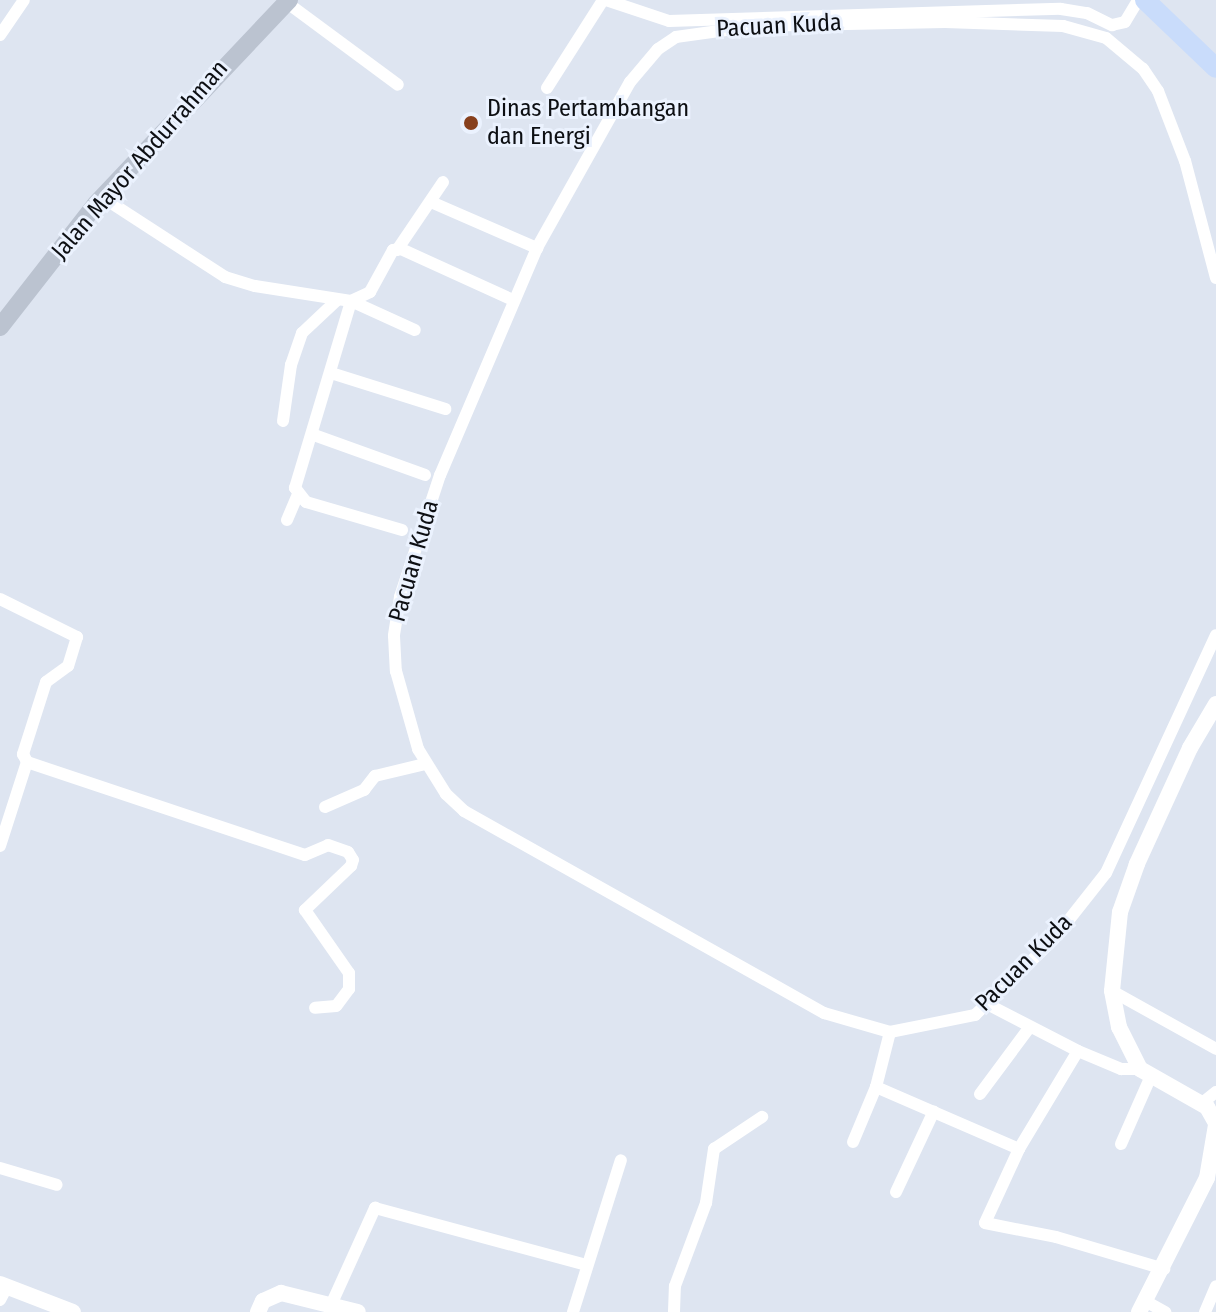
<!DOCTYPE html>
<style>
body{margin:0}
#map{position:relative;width:1216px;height:1312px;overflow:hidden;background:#dee5f1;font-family:"Fira Sans Condensed",sans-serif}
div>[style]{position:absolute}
.minor>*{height:12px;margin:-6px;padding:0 6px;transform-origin:6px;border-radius:6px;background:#fff}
.tertiary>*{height:16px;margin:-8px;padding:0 8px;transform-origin:8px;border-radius:8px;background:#fff}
.secondary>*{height:18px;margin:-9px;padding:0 9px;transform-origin:9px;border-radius:9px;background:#bbc3d0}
.primary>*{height:20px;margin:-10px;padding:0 10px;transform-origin:10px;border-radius:10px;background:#c9dcfb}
.dots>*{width:22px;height:22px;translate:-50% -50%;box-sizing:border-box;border:4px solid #ebf2fe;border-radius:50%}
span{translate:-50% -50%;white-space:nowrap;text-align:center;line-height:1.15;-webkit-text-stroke:6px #ebf2fe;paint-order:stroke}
.street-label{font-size:24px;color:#0d0f13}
.poi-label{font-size:24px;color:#0d0f13}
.left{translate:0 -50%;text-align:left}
</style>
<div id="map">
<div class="minor">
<div style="left:606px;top:0;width:66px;rotate:18.4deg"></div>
<div style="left:669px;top:21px;width:392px;rotate:-1.8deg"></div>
<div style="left:1061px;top:9px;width:26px;rotate:9deg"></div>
<div style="left:1087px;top:13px;width:28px;rotate:26deg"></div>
<div style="left:1112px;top:25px;width:13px;rotate:-13deg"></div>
<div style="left:1125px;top:22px;width:26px;rotate:-59deg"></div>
<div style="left:286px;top:2px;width:139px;rotate:36.5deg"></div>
<div style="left:0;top:35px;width:42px;rotate:-55.6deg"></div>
<div style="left:547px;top:88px;width:104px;rotate:-57.5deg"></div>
<div style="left:102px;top:197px;width:147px;rotate:33deg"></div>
<div style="left:225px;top:277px;width:31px;rotate:17deg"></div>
<div style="left:255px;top:286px;width:97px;rotate:8.9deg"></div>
<div style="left:351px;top:301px;width:21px;rotate:-25deg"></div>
<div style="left:370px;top:292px;width:48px;rotate:-61.3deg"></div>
<div style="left:393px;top:250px;width:8px;rotate:-7deg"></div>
<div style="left:401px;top:249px;width:123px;rotate:24.5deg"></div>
<div style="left:431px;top:202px;width:116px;rotate:23.5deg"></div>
<div style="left:397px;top:250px;width:82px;rotate:-55.9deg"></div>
<div style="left:1216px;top:278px;width:121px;rotate:-104.8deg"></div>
<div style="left:1185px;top:161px;width:75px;rotate:-111.1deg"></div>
<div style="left:1158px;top:91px;width:27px;rotate:-124deg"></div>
<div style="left:1143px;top:69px;width:48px;rotate:-140deg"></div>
<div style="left:1106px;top:38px;width:45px;rotate:-164.4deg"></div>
<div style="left:1063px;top:26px;width:118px;rotate:-178.1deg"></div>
<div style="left:945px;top:22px;width:190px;rotate:178.8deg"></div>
<div style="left:755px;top:26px;width:80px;rotate:172.1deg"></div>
<div style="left:676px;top:37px;width:22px;rotate:146deg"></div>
<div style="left:658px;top:49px;width:43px;rotate:130.3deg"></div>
<div style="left:630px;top:82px;width:190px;rotate:119.3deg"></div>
<div style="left:537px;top:248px;width:247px;rotate:113.1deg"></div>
<div style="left:440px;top:475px;width:128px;rotate:108.2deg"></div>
<div style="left:400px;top:597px;width:39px;rotate:99deg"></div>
<div style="left:394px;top:636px;width:35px;rotate:87deg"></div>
<div style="left:396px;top:671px;width:81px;rotate:74.2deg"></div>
<div style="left:418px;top:749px;width:53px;rotate:58.1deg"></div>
<div style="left:446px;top:794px;width:25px;rotate:43deg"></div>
<div style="left:464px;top:811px;width:413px;rotate:29.3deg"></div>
<div style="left:824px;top:1013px;width:69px;rotate:16.1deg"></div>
<div style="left:890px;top:1032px;width:87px;rotate:-11.3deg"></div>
<div style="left:975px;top:1015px;width:108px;rotate:-43.9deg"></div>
<div style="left:1053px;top:940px;width:85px;rotate:-51.7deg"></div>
<div style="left:1106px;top:873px;width:262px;rotate:-65.2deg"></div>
<div style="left:331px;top:373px;width:120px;rotate:17.5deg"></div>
<div style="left:283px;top:421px;width:57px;rotate:-81.9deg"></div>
<div style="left:291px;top:365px;width:34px;rotate:-71deg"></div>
<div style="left:302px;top:333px;width:47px;rotate:-43.3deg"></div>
<div style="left:314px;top:435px;width:118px;rotate:19.8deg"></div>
<div style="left:287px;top:520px;width:26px;rotate:-67deg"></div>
<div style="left:402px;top:530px;width:100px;rotate:-163.7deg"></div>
<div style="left:306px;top:502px;width:18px;rotate:-128deg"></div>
<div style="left:295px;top:488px;width:195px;rotate:-73.3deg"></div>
<div style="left:351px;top:301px;width:70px;rotate:24.4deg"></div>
<div style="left:0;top:599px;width:86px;rotate:26.3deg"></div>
<div style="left:77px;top:637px;width:30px;rotate:107deg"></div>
<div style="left:68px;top:666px;width:27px;rotate:144deg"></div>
<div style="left:46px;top:682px;width:76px;rotate:107.7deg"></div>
<div style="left:23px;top:754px;width:9px;rotate:63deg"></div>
<div style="left:325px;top:807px;width:43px;rotate:-23.6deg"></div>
<div style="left:364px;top:790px;width:18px;rotate:-52deg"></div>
<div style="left:375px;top:776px;width:51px;rotate:-13.5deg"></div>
<div style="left:0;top:846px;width:88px;rotate:-72.2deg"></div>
<div style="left:27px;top:762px;width:293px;rotate:18.5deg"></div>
<div style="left:305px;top:855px;width:25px;rotate:-23deg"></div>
<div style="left:328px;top:845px;width:21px;rotate:19deg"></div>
<div style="left:348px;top:852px;width:9px;rotate:58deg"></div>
<div style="left:353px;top:860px;width:6px;rotate:108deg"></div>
<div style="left:351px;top:866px;width:64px;rotate:136.3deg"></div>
<div style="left:305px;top:910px;width:77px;rotate:55.1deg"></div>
<div style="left:349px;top:973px;width:16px;rotate:90deg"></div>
<div style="left:349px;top:989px;width:21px;rotate:127deg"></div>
<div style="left:336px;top:1006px;width:21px;rotate:175deg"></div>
<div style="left:1112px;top:991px;width:119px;rotate:29.1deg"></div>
<div style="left:989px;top:1005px;width:100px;rotate:27.3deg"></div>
<div style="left:1078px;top:1051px;width:47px;rotate:22.7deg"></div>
<div style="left:1121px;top:1069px;width:19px"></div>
<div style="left:890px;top:1032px;width:57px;rotate:104.3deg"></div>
<div style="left:876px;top:1087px;width:156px;rotate:23.4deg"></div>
<div style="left:1019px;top:1149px;width:114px;rotate:-59deg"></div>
<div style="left:980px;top:1094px;width:82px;rotate:-53.4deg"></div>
<div style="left:1201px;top:1104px;width:19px;rotate:-39deg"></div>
<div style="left:853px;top:1142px;width:60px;rotate:-67.3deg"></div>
<div style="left:1121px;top:1144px;width:74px;rotate:-66.2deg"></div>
<div style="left:1019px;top:1149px;width:81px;rotate:114.7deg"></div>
<div style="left:985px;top:1223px;width:72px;rotate:11.2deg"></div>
<div style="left:1056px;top:1237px;width:113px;rotate:16.5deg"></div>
<div style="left:0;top:1168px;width:59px;rotate:16.6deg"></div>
<div style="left:896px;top:1192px;width:89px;rotate:-64.9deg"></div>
<div style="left:0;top:1300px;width:15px;rotate:-62deg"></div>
<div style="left:1147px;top:1302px;width:21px;rotate:29deg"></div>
<div style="left:331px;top:1305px;width:107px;rotate:-65.6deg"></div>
<div style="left:375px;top:1208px;width:219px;rotate:15.1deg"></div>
<div style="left:573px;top:1312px;width:159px;rotate:-72.5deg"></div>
<div style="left:674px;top:1312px;width:26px;rotate:-88deg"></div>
<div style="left:675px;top:1286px;width:89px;rotate:-69.5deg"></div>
<div style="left:706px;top:1203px;width:55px;rotate:-81.6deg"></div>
<div style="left:714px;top:1149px;width:58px;rotate:-33.7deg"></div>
<div style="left:1205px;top:1312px;width:28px;rotate:-67deg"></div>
</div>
<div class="tertiary">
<div style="left:1216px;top:704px;width:51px;rotate:120.6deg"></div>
<div style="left:1190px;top:748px;width:128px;rotate:114.6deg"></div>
<div style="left:1137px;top:864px;width:51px;rotate:109.5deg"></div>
<div style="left:1120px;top:912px;width:79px;rotate:95.8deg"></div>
<div style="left:1112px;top:991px;width:37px;rotate:79deg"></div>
<div style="left:1119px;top:1027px;width:47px;rotate:63.4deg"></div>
<div style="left:1140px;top:1069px;width:77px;rotate:29.6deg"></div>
<div style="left:1207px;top:1107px;width:18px;rotate:61deg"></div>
<div style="left:0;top:1284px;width:78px;rotate:21deg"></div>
<div style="left:258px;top:1312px;width:12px;rotate:-66deg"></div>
<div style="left:263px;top:1301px;width:20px;rotate:-24deg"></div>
<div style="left:281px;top:1293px;width:79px;rotate:13.9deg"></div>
<div style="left:1139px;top:1312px;width:150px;rotate:-63.1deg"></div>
<div style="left:1207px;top:1178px;width:54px;rotate:-80.4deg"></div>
</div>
<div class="secondary">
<div style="left:0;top:327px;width:156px;rotate:-52deg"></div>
<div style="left:96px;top:204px;width:281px;rotate:-46.6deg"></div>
</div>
<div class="primary">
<div style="left:1145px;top:0;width:98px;rotate:43.8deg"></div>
</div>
<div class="dots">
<div style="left:471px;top:123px;background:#87401d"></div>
</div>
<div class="street-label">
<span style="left:779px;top:26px;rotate:-3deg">Pacuan Kuda</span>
<span style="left:140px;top:160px;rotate:-49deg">Jalan Mayor Abdurrahman</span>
<span style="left:414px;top:561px;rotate:-74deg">Pacuan Kuda</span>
<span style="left:1024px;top:963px;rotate:-45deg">Pacuan Kuda</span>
</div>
<div class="poi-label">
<span class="left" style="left:487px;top:123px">Dinas Pertambangan<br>dan Energi</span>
</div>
</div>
